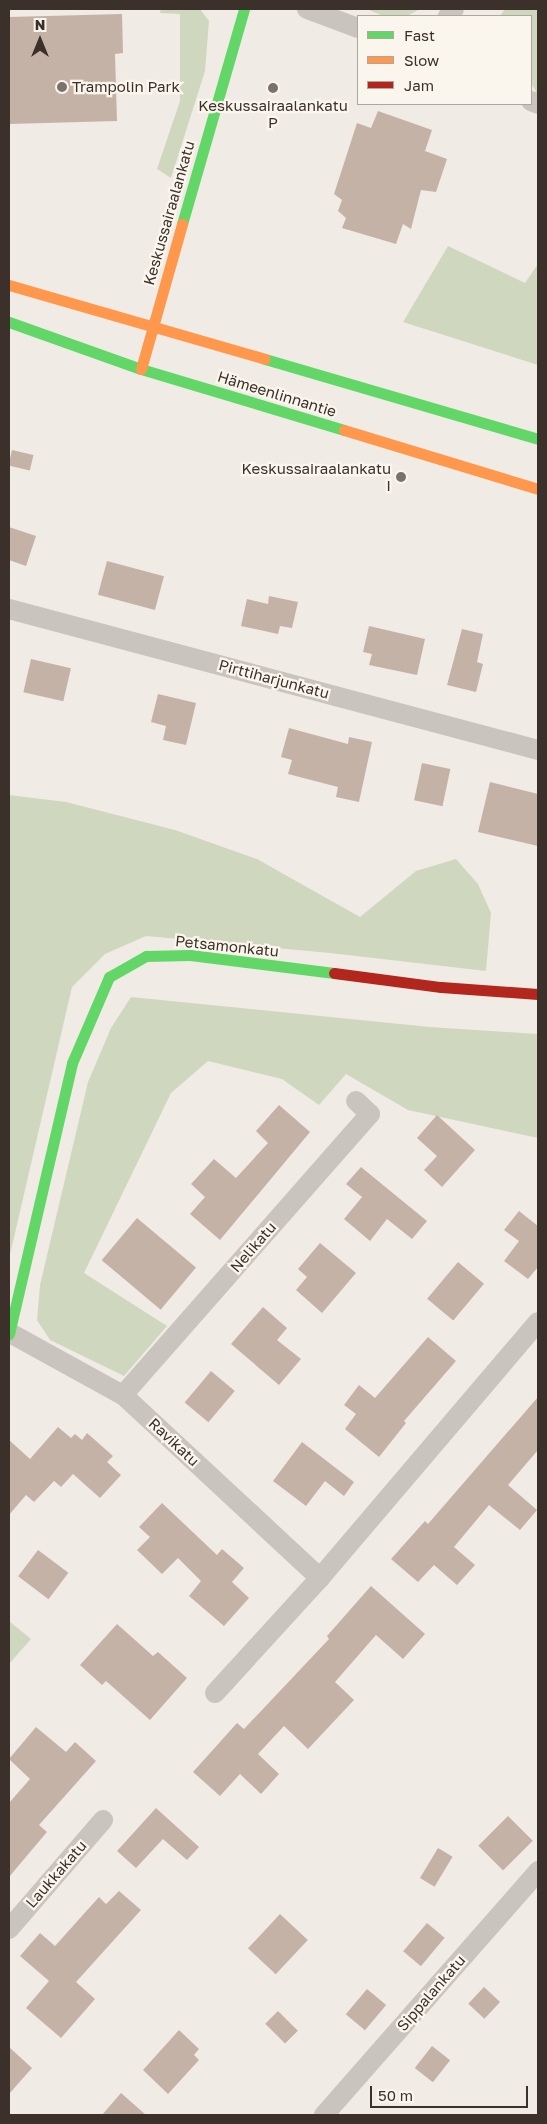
<!DOCTYPE html>
<meta charset="utf-8">
<style>
body{margin:0}
#map{position:relative;width:547px;height:2124px;overflow:hidden;background:#f0ece5;font-family:"Golos Text",sans-serif}
div>[style]{position:absolute}
.green>*{inset:0;background:#cfd7be}
.building>*{inset:0;background:#c5b2a6;transform-origin:0 0}
.street>*{height:20px;margin:-10px;padding:0 10px;transform-origin:10px;border-radius:10px;background:#c9c4bd}
.fast>*{height:11px;margin:-5.5px;padding:0 5.5px;transform-origin:5.5px;border-radius:5.5px;background:#63d668}
.slow>*{height:11px;margin:-5.5px;padding:0 5.5px;transform-origin:5.5px;border-radius:5.5px;background:#ff974d}
.jam>*{height:11px;margin:-5.5px;padding:0 5.5px;transform-origin:5.5px;border-radius:5.5px;background:#b3261e}
.dots>*{width:14px;height:14px;translate:-50% -50%;box-sizing:border-box;border:2px solid #fbf6ed;border-radius:50%}
span{translate:-50% -50%;white-space:nowrap;text-align:center;line-height:1.15;-webkit-text-stroke:4.5px #fbf6ed;paint-order:stroke}
.poi-label{font-size:15px;color:#3b312a}
.left{translate:0 -50%;text-align:left}
.right{translate:-100% -50%;text-align:right}
.street-label{font-size:15px;color:#3b312a}
.frame{position:absolute;inset:0;border:10px solid #3b312a;pointer-events:none}
.legend{position:absolute;left:357px;top:15px;width:175px;height:90px;box-sizing:border-box;background:#fbf6ed;border:1px solid #aea79f;margin:0;padding:6px 9px;list-style:none;font-size:15px;color:#3b312a}
.legend li{display:flex;align-items:center;gap:10px;height:25px}
.legend b{width:25px;border:1px solid #aea79f}
.north{position:absolute;left:15px;top:15px;width:50px;height:50px;-webkit-text-stroke:4px #fbf6ed;paint-order:stroke;rotate:0deg;font-size:14px;font-weight:700;line-height:20px;text-align:center;color:#3b312a}
.north::after{content:'';display:block;margin:auto;width:18px;height:22px;background:#3b312a;clip-path:polygon(50% 0,100% 100%,50% 72%,0 100%)}
.scale{position:absolute;left:370px;top:2086px;width:158px;height:22px;box-sizing:border-box;border:2px solid #3b312a;border-top:0;padding-left:6px;font-size:15px;line-height:18px;white-space:nowrap;color:#3b312a;-webkit-text-stroke:4px #fbf6ed;paint-order:stroke}
</style>
<div id="map">
<div class="green">
<div style="clip-path:polygon(161px 9px,200px 9px,209px 21px,205px 71px,171px 178px,157px 169px,180px 101px,180px 14px,160px 13px)"></div>
<div style="clip-path:polygon(367px 9px,420px 9px,407px 16px,383px 16px)"></div>
<div style="clip-path:polygon(505px 9px,538px 9px,538px 95px,531px 83px,531px 16px,500px 16px)"></div>
<div style="clip-path:polygon(448px 246px,525px 283px,538px 264px,538px 365px,403px 322px)"></div>
<div style="clip-path:polygon(9px 795px,66px 802px,175px 830px,257px 859px,360px 917px,416px 871px,456px 859px,478px 884px,491px 913px,486px 971px,330px 953px,146px 936px,105px 954px,72px 987px,9px 1259px)"></div>
<div style="clip-path:polygon(131px 997px,430px 1027px,538px 1034px,538px 1138px,408px 1110px,346px 1074px,319px 1105px,282px 1079px,208px 1061px,171px 1093px,84px 1273px,167px 1326px,124px 1376px,50px 1340px,37px 1320px,40px 1285px,88px 1082px,111px 1028px)"></div>
<div style="clip-path:polygon(9px 1621px,31px 1639px,9px 1664px)"></div>
</div>
<div class="building">
<div style="clip-path:polygon(122px 14px,123px 53px,115px 54px,117px 121px,9px 124px,9px 17px)"></div>
<div style="clip-path:polygon(378px 111px,432px 130px,425px 151px,447px 159px,436px 192px,421px 190px,411px 229px,403px 224px,396px 244px,342px 228px,346px 218px,338px 211px,342px 200px,334px 194px,357px 123px,371px 128px)"></div>
<div style="left:12px;top:450px;width:22px;height:16px;rotate:13deg"></div>
<div style="clip-path:polygon(9px 527px,36px 536px,26px 566px,9px 560px)"></div>
<div style="left:107px;top:561px;width:59px;height:35px;rotate:15deg"></div>
<div style="clip-path:polygon(269px 596px,298px 602px,292px 628px,280px 626px,278px 634px,241px 626px,247px 599px,268px 604px)"></div>
<div style="clip-path:polygon(369px 626px,425px 639px,417px 675px,369px 665px,372px 654px,363px 652px)"></div>
<div style="clip-path:polygon(462px 629px,483px 634px,477px 662px,483px 664px,476px 692px,447px 685px)"></div>
<div style="left:31px;top:659px;width:41px;height:34px;rotate:13deg"></div>
<div style="clip-path:polygon(158px 694px,196px 703px,186px 745px,163px 740px,166px 726px,151px 722px)"></div>
<div style="clip-path:polygon(289px 728px,348px 744px,349px 737px,372px 742px,359px 802px,336px 797px,338px 787px,288px 774px,292px 760px,281px 757px)"></div>
<div style="left:422px;top:763px;width:29px;height:38px;rotate:12deg"></div>
<div style="clip-path:polygon(490px 782px,538px 794px,538px 846px,478px 832px)"></div>
<div style="clip-path:polygon(279px 1105px,310px 1132px,220px 1240px,190px 1214px,205px 1197px,191px 1184px,214px 1159px,236px 1178px,268px 1143px,256px 1131px)"></div>
<div style="clip-path:polygon(437px 1115px,475px 1150px,442px 1187px,424px 1170px,437px 1156px,417px 1138px)"></div>
<div style="clip-path:polygon(361px 1167px,427px 1221px,412px 1239px,387px 1219px,370px 1241px,344px 1219px,362px 1197px,346px 1184px)"></div>
<div style="clip-path:polygon(519px 1211px,538px 1226px,538px 1267px,528px 1279px,504px 1261px,519px 1241px,504px 1230px)"></div>
<div style="left:137px;top:1218px;width:77px;height:55px;rotate:40deg"></div>
<div style="clip-path:polygon(320px 1243px,356px 1273px,322px 1313px,296px 1290px,307px 1277px,298px 1269px)"></div>
<div style="left:458px;top:1262px;width:34px;height:48px;rotate:40deg"></div>
<div style="clip-path:polygon(263px 1307px,287px 1328px,277px 1340px,301px 1359px,279px 1385px,231px 1344px)"></div>
<div style="clip-path:polygon(428px 1337px,456px 1361px,404px 1421px,406px 1423px,379px 1457px,345px 1429px,356px 1414px,344px 1405px,359px 1385px,375px 1398px)"></div>
<div style="left:211px;top:1371px;width:31px;height:41px;rotate:40deg"></div>
<div style="clip-path:polygon(538px 1397px,538px 1450px,508px 1485px,537px 1510px,520px 1530px,489px 1505px,454px 1547px,475px 1565px,457px 1585px,434px 1565px,418px 1582px,391px 1559px,425px 1521px,428px 1524px)"></div>
<div style="clip-path:polygon(58px 1427px,71px 1438px,75px 1434px,82px 1440px,87px 1433px,113px 1456px,107px 1462px,121px 1475px,100px 1498px,73px 1474px,61px 1487px,54px 1481px,34px 1502px,26px 1495px,9px 1515px,9px 1440px,30px 1459px)"></div>
<div style="clip-path:polygon(302px 1442px,354px 1482px,344px 1496px,325px 1481px,306px 1506px,273px 1481px)"></div>
<div style="clip-path:polygon(162px 1503px,217px 1555px,222px 1549px,244px 1568px,232px 1582px,249px 1598px,224px 1626px,189px 1596px,201px 1581px,178px 1558px,162px 1574px,137px 1550px,150px 1537px,139px 1527px)"></div>
<div style="left:38px;top:1550px;width:38px;height:33px;rotate:37deg"></div>
<div style="clip-path:polygon(371px 1586px,425px 1634px,403px 1659px,376px 1635px,335px 1682px,354px 1700px,308px 1749px,284px 1726px,258px 1754px,279px 1774px,261px 1794px,240px 1774px,220px 1796px,193px 1772px,237px 1723px,244px 1729px,329px 1639px,327px 1636px)"></div>
<div style="clip-path:polygon(117px 1624px,153px 1656px,158px 1652px,187px 1678px,150px 1720px,106px 1681px,102px 1685px,80px 1665px)"></div>
<div style="clip-path:polygon(36px 1727px,66px 1752px,75px 1742px,96px 1761px,39px 1825px,47px 1832px,9px 1877px,9px 1803px,30px 1779px,9px 1759px)"></div>
<div style="clip-path:polygon(156px 1808px,199px 1847px,187px 1860px,163px 1839px,136px 1868px,117px 1851px)"></div>
<div style="left:508px;top:1816px;width:35px;height:42px;rotate:45deg"></div>
<div style="left:438px;top:1848px;width:17px;height:35px;rotate:31deg"></div>
<div style="clip-path:polygon(119px 1891px,141px 1910px,76px 1982px,95px 1999px,61px 2038px,26px 2008px,49px 1981px,20px 1956px,40px 1933px,55px 1946px,99px 1897px,106px 1904px)"></div>
<div style="left:280px;top:1914px;width:38px;height:47px;rotate:43deg"></div>
<div style="left:427px;top:1923px;width:23px;height:37px;rotate:40deg"></div>
<div style="left:484px;top:1987px;width:22px;height:23px;rotate:43deg"></div>
<div style="left:367px;top:1989px;width:25px;height:33px;rotate:40deg"></div>
<div style="left:278px;top:2011px;width:28px;height:18px;rotate:45deg"></div>
<div style="clip-path:polygon(179px 2030px,199px 2049px,194px 2055px,199px 2060px,168px 2094px,143px 2070px)"></div>
<div style="left:432px;top:2046px;width:23px;height:28px;rotate:38deg"></div>
<div style="clip-path:polygon(9px 2047px,32px 2068px,9px 2094px)"></div>
<div style="clip-path:polygon(121px 2093px,146px 2115px,102px 2115px)"></div>
</div>
<div class="street">
<div style="left:307px;top:9px;width:54px;rotate:20.4deg"></div>
<div style="left:448px;top:16px;width:9px;rotate:-49deg"></div>
<div style="left:531px;top:101px;width:8px;rotate:23deg"></div>
<div style="left:9px;top:609px;width:547px;rotate:14.92deg"></div>
<div style="left:10px;top:1333px;width:129px;rotate:28.8deg"></div>
<div style="left:123px;top:1395px;width:269px;rotate:42.9deg"></div>
<div style="left:123px;top:1395px;width:374px;rotate:-48.7deg"></div>
<div style="left:370px;top:1114px;width:19px;rotate:-137deg"></div>
<div style="left:215px;top:1693px;width:156px;rotate:-47.6deg"></div>
<div style="left:320px;top:1578px;width:336px;rotate:-49.6deg"></div>
<div style="left:9px;top:1929px;width:144px;rotate:-49.2deg"></div>
<div style="left:324px;top:2115px;width:325px;rotate:-48.7deg"></div>
</div>
<div class="fast">
<div style="left:182px;top:224px;width:224px;rotate:-73.9deg"></div>
<div style="left:9px;top:322px;width:140px;rotate:19.6deg"></div>
<div style="left:141px;top:369px;width:212px;rotate:16.7deg"></div>
<div style="left:265px;top:359px;width:284px;rotate:16.3deg"></div>
<div style="left:9px;top:1334px;width:278px;rotate:-76.9deg"></div>
<div style="left:72px;top:1063px;width:94px;rotate:-66.7deg"></div>
<div style="left:109px;top:977px;width:43px;rotate:-29.6deg"></div>
<div style="left:146px;top:956px;width:44px;rotate:-1.3deg"></div>
<div style="left:190px;top:955px;width:145px;rotate:7.1deg"></div>
</div>
<div class="slow">
<div style="left:9px;top:285px;width:266px;rotate:16.1deg"></div>
<div style="left:141px;top:369px;width:151px;rotate:-74.2deg"></div>
<div style="left:344px;top:430px;width:203px;rotate:16.9deg"></div>
</div>
<div class="jam">
<div style="left:334px;top:973px;width:108px;rotate:7.5deg"></div>
<div style="left:441px;top:987px;width:97px;rotate:4.1deg"></div>
</div>
<div class="dots">
<div style="left:62px;top:87px;background:#7a726b"></div>
<div style="left:273px;top:88px;background:#7a726b"></div>
<div style="left:401px;top:477px;background:#7a726b"></div>
</div>
<div class="poi-label">
<span class="left" style="left:72px;top:87px">Trampolin Park</span>
<span style="left:273px;top:114px">Keskussairaalankatu<br>P</span>
<span class="right" style="left:391px;top:477px">Keskussairaalankatu<br>I</span>
</div>
<div class="street-label">
<span style="left:169px;top:213px;rotate:-74deg">Keskussairaalankatu</span>
<span style="left:277px;top:394px;rotate:17deg">Hämeenlinnantie</span>
<span style="left:274px;top:679px;rotate:15deg">Pirttiharjunkatu</span>
<span style="left:227px;top:946px;rotate:6deg">Petsamonkatu</span>
<span style="left:253px;top:1247px;rotate:-49deg">Nelikatu</span>
<span style="left:174px;top:1442px;rotate:43deg">Ravikatu</span>
<span style="left:56px;top:1874px;rotate:-49deg">Laukkakatu</span>
<span style="left:431px;top:1993px;rotate:-49deg">Sippalankatu</span>
</div>
<div class="frame"></div>
<ul class="legend">
<li><b style="height:6px;background:#63d668"></b>Fast</li>
<li><b style="height:6px;background:#ff974d"></b>Slow</li>
<li><b style="height:6px;background:#b3261e"></b>Jam</li>
</ul>
<div class="north">N</div>
<div class="scale">50 m</div>
</div>
